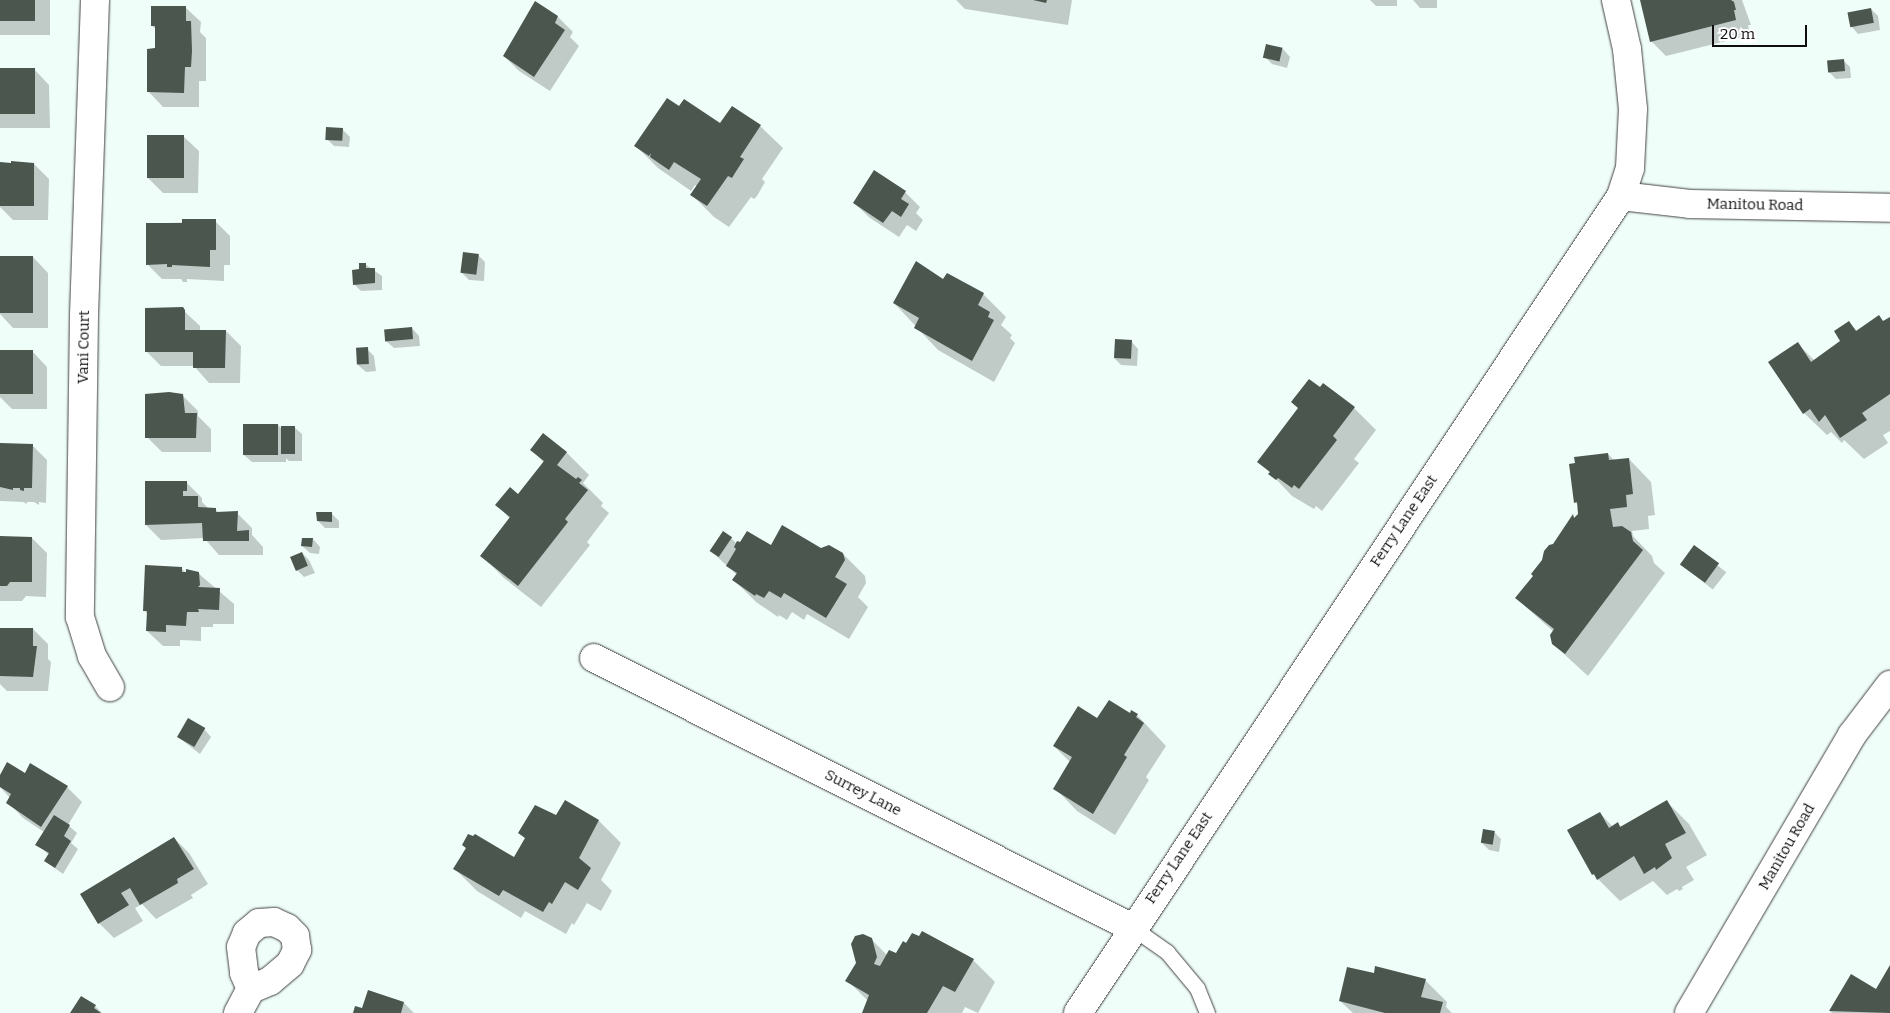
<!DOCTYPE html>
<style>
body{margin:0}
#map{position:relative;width:1890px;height:1013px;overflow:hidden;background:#f0fefa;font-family:Bitter,serif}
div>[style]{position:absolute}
.shadow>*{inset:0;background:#0003;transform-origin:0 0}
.building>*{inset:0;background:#4b564e;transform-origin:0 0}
.roads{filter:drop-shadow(0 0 1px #414141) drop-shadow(0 0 1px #414141)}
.service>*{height:15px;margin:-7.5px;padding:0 7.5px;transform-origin:7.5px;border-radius:7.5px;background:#fff}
.minor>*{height:28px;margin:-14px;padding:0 14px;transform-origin:14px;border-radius:14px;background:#fff}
span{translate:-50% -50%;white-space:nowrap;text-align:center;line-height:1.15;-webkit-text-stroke:5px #fff;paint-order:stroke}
.street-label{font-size:15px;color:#0e0e0e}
.scale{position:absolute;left:1712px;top:25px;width:95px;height:22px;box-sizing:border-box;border:2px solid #0e0e0e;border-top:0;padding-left:6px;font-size:15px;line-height:18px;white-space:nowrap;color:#0e0e0e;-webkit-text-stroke:4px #fff;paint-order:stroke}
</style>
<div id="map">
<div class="shadow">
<div style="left:0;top:0;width:50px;height:35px"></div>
<div style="clip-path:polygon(956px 0,1072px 0,1068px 25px,965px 9px)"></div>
<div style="clip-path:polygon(1370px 0,1397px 0,1397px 6px,1376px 6px)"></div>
<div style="clip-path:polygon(1413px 0,1437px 0,1437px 8px,1420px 8px)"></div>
<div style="clip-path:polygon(1641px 0,1742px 0,1751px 25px,1748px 25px,1750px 35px,1666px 56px,1651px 41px)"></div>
<div style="clip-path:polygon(536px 3px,558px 17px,573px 32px,570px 37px,579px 46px,550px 91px,519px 71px,504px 56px)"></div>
<div style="clip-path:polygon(185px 7px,201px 22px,200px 32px,206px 38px,206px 81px,199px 81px,199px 107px,163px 107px,148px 91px,156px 50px,157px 30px,152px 26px)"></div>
<div style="clip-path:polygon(1871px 9px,1878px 16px,1880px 30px,1858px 34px,1851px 26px)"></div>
<div style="clip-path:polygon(1283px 49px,1290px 57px,1287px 68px,1272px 64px,1265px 57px)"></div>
<div style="clip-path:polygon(1843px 60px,1850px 67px,1851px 78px,1836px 79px,1829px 72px)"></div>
<div style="clip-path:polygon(34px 69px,49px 85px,50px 128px,0 128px,0 71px)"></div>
<div style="clip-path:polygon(679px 108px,721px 125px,760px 126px,783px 148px,762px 179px,765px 182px,757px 196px,754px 199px,751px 197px,729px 227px,714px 217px,692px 195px,697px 186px,695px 185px,691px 191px,658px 168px,635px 145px)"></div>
<div style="clip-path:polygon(342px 129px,350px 137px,349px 147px,334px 146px,327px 139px)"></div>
<div style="clip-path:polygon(183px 136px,199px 151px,198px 193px,163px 193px,148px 178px)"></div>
<div style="clip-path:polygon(0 164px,34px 164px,49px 179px,48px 220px,13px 220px,0 207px)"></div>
<div style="clip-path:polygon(905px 192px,920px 207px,916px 213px,923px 220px,916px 231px,907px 225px,899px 237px,870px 218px,854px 203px)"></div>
<div style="clip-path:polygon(215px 221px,230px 236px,230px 265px,224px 265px,224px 281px,187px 279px,187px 282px,183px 282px,181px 279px,162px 279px,147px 264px,147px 224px)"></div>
<div style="clip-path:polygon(478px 255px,485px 262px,484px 281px,469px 280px,462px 273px)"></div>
<div style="clip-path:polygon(33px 257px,48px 273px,48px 328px,13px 328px,0 314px,0 258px)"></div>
<div style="clip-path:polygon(365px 264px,382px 276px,382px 290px,361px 291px,354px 284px)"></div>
<div style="clip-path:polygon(948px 274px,983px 294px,1006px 317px,1001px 325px,1012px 335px,1010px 338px,1015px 343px,994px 382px,938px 350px,894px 303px,944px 281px)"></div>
<div style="clip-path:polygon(182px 309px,200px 326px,200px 331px,226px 331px,241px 346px,240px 383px,209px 383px,194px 366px,161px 366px,146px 351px)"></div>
<div style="clip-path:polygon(1879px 317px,1884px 322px,1890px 318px,1890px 431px,1883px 435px,1888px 443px,1864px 459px,1844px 440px,1842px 443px,1831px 432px,1827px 435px,1804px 413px,1797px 343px,1815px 361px,1842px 342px,1849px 323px,1857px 331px)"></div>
<div style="clip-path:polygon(412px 328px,419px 336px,420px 346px,394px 348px,386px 341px)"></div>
<div style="clip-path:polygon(1131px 341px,1138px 349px,1137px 366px,1121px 365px,1114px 358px)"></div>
<div style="clip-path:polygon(367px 349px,374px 356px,376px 371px,366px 372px,358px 365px)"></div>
<div style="clip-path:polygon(0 351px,32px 351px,47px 367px,47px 409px,12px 409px,0 397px)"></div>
<div style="clip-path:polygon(1320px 389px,1354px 408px,1376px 430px,1354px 459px,1359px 463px,1322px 511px,1316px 506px,1314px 509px,1292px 496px,1259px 461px,1299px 409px)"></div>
<div style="clip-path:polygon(182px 395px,198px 411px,198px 416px,211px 429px,211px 452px,162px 452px,147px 437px)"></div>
<div style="clip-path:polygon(278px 425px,282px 429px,294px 427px,302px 434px,302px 461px,289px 461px,286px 458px,286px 462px,252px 462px,244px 455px)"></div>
<div style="clip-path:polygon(543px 435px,567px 453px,589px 475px,583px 483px,603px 503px,601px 506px,609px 513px,587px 542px,590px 545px,541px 607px,504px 578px,482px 556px,510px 519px,497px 505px,518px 495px,544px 463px,532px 450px)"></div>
<div style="clip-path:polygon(0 444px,32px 445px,47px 460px,46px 503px,39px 502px,39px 505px,34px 502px,27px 502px,27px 504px,23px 502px,0 501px)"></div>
<div style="clip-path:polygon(1608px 454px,1615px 461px,1629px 459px,1651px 482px,1655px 515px,1648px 516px,1649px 529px,1632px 531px,1633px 536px,1652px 556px,1654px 563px,1665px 573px,1588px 676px,1553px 644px,1554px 632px,1516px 598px,1534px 576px,1573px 516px,1575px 519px,1580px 515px,1579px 506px,1575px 502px)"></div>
<div style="clip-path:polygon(187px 483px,202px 498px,202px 502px,209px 509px,215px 509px,219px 513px,237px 513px,252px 528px,252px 535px,263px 547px,263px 555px,219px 555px,204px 538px,161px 540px,146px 525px)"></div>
<div style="clip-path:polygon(332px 514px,339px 521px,339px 528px,325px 528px,318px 521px)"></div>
<div style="clip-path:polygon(0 538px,32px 538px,47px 553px,46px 597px,26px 596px,22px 601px,0 601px)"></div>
<div style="clip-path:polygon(731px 538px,737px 544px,821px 549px,843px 554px,865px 576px,866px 583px,858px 597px,868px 607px,849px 639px,807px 614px,804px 620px,792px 612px,787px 620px,779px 615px,778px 617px,756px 602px,734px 580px,737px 575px,711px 551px)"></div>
<div style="clip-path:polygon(313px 539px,320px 547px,319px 554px,310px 553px,302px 546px)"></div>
<div style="left:1694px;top:547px;width:41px;height:22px;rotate:38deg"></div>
<div style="clip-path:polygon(302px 553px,309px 560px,315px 573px,304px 577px,297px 570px)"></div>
<div style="clip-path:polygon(181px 568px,187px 574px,198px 573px,234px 604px,234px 624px,213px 624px,213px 627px,201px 627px,201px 641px,180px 640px,180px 646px,163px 646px,147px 631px,148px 615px,144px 610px)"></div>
<div style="clip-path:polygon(0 629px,33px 629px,48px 644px,48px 659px,51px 662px,48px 691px,7px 691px,0 684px)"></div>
<div style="clip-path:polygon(1130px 715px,1137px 715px,1166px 746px,1146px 777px,1149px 780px,1115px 835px,1077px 811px,1055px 788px,1070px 762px,1054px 746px,1098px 719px)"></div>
<div style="clip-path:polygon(204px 729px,211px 737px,200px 754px,178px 737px)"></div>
<div style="clip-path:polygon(25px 774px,67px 787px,82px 802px,68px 825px,77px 833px,71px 843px,78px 849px,63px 874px,45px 861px,49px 855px,37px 844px,44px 832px,23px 818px,8px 802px,10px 798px,0 787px,0 777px)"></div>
<div style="clip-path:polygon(566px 802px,599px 821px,621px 843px,601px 880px,612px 891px,601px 911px,587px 903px,574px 925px,572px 923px,566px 934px,525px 911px,521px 918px,477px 891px,455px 869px,467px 849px,463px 845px,514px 859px,526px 839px,520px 833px,557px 817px)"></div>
<div style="clip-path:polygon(1667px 802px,1689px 824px,1707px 855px,1686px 867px,1694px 880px,1682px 887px,1683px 889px,1679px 891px,1677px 889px,1667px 895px,1653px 881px,1620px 901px,1593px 874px,1600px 813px,1613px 827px,1618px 824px,1622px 827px)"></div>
<div style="clip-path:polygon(1494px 832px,1501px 839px,1499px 852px,1489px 850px,1482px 843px)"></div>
<div style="clip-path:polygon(174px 838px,189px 853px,208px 884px,191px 895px,193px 898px,156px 919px,142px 904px,135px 908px,143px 921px,114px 938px,99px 923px,82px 894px)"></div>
<div style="clip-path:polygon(871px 939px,887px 955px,897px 955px,907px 945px,973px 960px,995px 982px,978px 1013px,965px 1007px,962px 1013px,863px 1013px,868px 1001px,847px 980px)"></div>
<div style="clip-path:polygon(1890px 967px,1890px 1013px,1832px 1013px,1830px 1011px,1851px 976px,1876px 991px)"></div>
<div style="clip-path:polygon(1375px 975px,1425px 980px,1447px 1002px,1446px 1007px,1452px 1013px,1353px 1013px,1340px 1001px)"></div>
<div style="clip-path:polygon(404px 1003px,414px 1013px,354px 1013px,363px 1010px)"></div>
<div style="clip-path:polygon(95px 1006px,102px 1013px,72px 1013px)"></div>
</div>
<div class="building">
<div style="left:0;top:0;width:35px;height:21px"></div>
<div style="clip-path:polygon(1033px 0,1047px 0,1046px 3px)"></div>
<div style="clip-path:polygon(1640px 0,1731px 0,1734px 2px,1736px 10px,1734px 10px,1736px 20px,1650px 42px)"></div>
<div style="clip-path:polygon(535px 1px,558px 16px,555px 23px,565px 30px,534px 77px,503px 56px)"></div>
<div style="clip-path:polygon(151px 6px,186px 6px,186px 21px,191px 21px,192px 51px,191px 67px,185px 67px,184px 93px,147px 92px,147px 49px,155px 48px,155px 26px,151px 26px)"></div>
<div style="left:1871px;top:8px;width:15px;height:24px;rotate:79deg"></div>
<div style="left:1266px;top:44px;width:17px;height:14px;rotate:13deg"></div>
<div style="left:1844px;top:59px;width:12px;height:17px;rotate:85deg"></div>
<div style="left:0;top:68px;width:35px;height:46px"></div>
<div style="clip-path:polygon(667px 98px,679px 106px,684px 99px,720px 123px,732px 106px,761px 125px,740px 157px,744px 159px,735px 173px,732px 178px,728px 176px,707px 206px,690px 195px,701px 179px,674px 162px,669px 170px,650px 157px,651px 153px,649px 156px,634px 146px)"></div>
<div style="left:326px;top:127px;width:17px;height:13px;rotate:3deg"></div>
<div style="left:147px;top:135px;width:37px;height:43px"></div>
<div style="clip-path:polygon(11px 161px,34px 163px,34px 206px,0 206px,0 162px,11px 163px)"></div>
<div style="clip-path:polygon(874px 170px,906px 191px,901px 199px,909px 204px,901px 217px,892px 211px,883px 223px,853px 203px)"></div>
<div style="clip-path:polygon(182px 219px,216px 219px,216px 250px,210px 250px,210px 267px,172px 265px,172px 267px,167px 267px,167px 264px,146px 265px,146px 223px,182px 223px)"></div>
<div style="left:463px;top:252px;width:16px;height:21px;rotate:7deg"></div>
<div style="left:0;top:256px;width:33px;height:57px"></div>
<div style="clip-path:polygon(916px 261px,943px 279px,947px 273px,984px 293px,978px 305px,990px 312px,988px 317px,994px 320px,972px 361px,914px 328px,919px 318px,893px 303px)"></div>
<div style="clip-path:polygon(359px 263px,366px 263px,366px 268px,375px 268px,375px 283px,353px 285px,352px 270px,359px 269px)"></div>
<div style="clip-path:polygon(183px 307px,185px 310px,185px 330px,226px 330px,225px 368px,193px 368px,193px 352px,145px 352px,145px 308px)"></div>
<div style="clip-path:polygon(1879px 315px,1883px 321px,1890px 317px,1890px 394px,1862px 413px,1867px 420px,1840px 438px,1825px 415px,1819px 422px,1810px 409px,1803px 414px,1768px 362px,1798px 342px,1811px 362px,1840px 341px,1834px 331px,1849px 321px,1856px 331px)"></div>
<div style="left:412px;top:327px;width:12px;height:28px;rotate:85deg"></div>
<div style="left:1115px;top:339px;width:17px;height:19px;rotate:3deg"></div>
<div style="left:368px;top:347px;width:17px;height:12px;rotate:87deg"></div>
<div style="left:0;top:350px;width:33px;height:44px"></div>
<div style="clip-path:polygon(1309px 379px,1320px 387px,1323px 383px,1355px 407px,1333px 436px,1337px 440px,1299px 489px,1294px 485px,1292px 488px,1278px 478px,1276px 480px,1268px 474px,1270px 472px,1257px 462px,1298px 408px,1291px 402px)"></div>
<div style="clip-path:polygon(169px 392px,183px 394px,185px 413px,197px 413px,196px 438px,145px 438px,145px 394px)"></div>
<div style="left:243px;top:424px;width:35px;height:31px"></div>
<div style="left:281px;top:426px;width:14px;height:28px"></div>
<div style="clip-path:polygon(543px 433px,567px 452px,557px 465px,576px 479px,578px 477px,582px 480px,579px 483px,588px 490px,565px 519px,568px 522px,518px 586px,480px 556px,510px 517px,495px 505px,510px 487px,518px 494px,544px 461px,530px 450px)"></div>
<div style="clip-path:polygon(0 443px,33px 444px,32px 488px,24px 488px,24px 491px,20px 490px,20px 488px,13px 488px,13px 490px,0 487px)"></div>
<div style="clip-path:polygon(1608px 453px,1609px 460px,1629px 458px,1633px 494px,1626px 495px,1627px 507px,1610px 509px,1613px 527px,1622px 526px,1631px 532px,1633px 541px,1643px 550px,1565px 654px,1552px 644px,1550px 635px,1554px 629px,1515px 598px,1533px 576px,1531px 574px,1542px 560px,1544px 551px,1549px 545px,1553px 544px,1573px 514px,1574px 518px,1578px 514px,1577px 502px,1574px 503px,1569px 464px,1575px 463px,1574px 457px)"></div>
<div style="clip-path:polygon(145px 481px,187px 481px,187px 491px,183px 491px,183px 496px,198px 496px,198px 507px,216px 508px,216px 512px,238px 511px,237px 531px,249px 530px,249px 541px,203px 541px,202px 523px,145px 525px)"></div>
<div style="clip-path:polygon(316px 512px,332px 512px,332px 522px,317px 521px)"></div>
<div style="clip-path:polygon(782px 525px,821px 548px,829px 545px,843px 553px,845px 560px,835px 577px,847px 584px,826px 618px,784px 593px,781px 598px,769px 591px,764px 598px,756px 594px,755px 596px,732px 580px,737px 573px,726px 566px,736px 549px,734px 547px,737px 541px,740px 542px,747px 531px,771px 545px)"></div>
<div style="left:723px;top:531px;width:11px;height:24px;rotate:34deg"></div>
<div style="clip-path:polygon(0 536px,32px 537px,32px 582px,10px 582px,7px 586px,0 586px)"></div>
<div style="clip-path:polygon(302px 538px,313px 538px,312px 547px,301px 546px)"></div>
<div style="left:1694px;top:545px;width:31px;height:24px;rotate:36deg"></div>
<div style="left:302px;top:552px;width:15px;height:13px;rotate:67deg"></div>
<div style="clip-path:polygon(145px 565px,182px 567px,182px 572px,186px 572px,186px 569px,199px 572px,200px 585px,198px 587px,220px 588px,219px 610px,198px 609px,199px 612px,187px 612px,186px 626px,166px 625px,166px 632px,146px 631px,147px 611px,143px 611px)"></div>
<div style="clip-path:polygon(0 628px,33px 628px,33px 646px,37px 646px,33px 677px,0 676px)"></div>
<div style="clip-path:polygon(1109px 700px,1130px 713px,1131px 710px,1138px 714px,1136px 717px,1144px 723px,1124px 755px,1127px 757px,1093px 814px,1053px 789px,1072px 757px,1053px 746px,1078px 706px,1097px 718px)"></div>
<div style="left:188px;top:718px;width:20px;height:22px;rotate:30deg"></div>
<div style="clip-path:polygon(7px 762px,25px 773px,30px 763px,68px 786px,41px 827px,6px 803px,11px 794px,0 787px,0 775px)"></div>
<div style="clip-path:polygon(565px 800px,599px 820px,579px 858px,591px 868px,578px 890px,565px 882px,552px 904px,549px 902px,543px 912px,503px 890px,499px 896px,453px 869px,466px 848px,462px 845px,468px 834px,473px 836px,475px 834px,514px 857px,525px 838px,518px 833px,535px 805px,556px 815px)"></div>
<div style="clip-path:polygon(1667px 800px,1686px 833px,1665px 844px,1672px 858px,1656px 870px,1655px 867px,1644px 874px,1634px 856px,1597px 880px,1594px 874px,1592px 875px,1567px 830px,1600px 812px,1609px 828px,1618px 822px,1620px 827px)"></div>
<div style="clip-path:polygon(54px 815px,70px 825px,64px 836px,71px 841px,55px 868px,44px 861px,49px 853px,35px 845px)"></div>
<div style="left:1483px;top:829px;width:12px;height:14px;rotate:9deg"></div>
<div style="clip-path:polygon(174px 837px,194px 869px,177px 879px,178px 883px,140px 905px,130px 888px,121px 893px,129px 905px,98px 924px,80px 894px)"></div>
<div style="clip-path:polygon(922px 931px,974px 959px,955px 992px,943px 986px,927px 1013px,862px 1013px,869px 995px,845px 981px,856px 963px,851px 944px,855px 936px,863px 934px,872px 938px,877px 957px,874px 964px,880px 966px,889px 950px,896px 953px,903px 941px,906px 943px,912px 933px,919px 936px)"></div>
<div style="clip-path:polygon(1890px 965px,1890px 1013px,1829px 1011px,1851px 974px,1876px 989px)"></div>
<div style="clip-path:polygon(1375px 966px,1426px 979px,1421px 997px,1443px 1002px,1440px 1013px,1385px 1013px,1339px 1001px,1347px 967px,1374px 973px)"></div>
<div style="clip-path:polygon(368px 990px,404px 1002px,401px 1013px,353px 1013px,355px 1006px,362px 1008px)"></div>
<div style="clip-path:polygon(81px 996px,96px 1005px,94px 1008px,101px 1013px,70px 1013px)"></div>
</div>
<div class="roads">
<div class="service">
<div style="left:1133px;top:928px;width:42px;rotate:35.2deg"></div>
<div style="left:1167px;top:952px;width:47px;rotate:50.2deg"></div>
<div style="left:1197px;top:988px;width:27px;rotate:68deg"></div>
</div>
<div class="minor">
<div style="left:95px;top:0;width:316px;rotate:92deg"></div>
<div style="left:84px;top:316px;width:301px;rotate:90.8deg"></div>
<div style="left:80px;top:617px;width:41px;rotate:72.9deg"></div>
<div style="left:92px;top:656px;width:36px;rotate:60deg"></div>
<div style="left:1621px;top:196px;width:69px;rotate:6.6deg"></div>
<div style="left:1690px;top:204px;width:200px;rotate:1.1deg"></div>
<div style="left:594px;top:658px;width:603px;rotate:26.61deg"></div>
<div style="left:238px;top:1013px;width:27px;rotate:-62deg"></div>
<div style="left:251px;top:989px;width:21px;rotate:-23deg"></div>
<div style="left:270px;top:981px;width:26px;rotate:-40deg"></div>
<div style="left:290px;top:964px;width:16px;rotate:-63deg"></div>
<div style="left:297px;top:950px;width:14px;rotate:-98deg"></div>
<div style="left:295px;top:936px;width:11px;rotate:-135deg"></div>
<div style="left:287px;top:928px;width:14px;rotate:-155deg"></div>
<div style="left:274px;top:922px;width:15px;rotate:176deg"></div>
<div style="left:259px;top:923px;width:16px;rotate:140deg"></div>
<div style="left:247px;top:933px;width:15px;rotate:113deg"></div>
<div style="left:241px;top:947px;width:26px;rotate:83deg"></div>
<div style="left:244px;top:973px;width:17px;rotate:66deg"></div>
<div style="left:1078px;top:1013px;width:981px;rotate:-56.39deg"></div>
<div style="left:1621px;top:196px;width:29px;rotate:-72deg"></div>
<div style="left:1630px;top:168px;width:59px;rotate:-87.1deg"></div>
<div style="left:1633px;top:109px;width:60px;rotate:-95.7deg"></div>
<div style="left:1627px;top:49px;width:50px;rotate:-102.7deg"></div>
<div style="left:1689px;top:1013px;width:322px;rotate:-59.6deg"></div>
<div style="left:1852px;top:735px;width:63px;rotate:-52.8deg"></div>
</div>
</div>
<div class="street-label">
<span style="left:1755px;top:205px;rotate:1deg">Manitou Road</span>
<span style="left:84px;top:347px;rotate:-89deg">Vani Court</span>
<span style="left:1404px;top:521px;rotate:-56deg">Ferry Lane East</span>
<span style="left:863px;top:793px;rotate:27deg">Surrey Lane</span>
<span style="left:1787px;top:847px;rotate:-60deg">Manitou Road</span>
<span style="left:1179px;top:858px;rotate:-56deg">Ferry Lane East</span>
</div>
<div class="scale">20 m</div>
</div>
